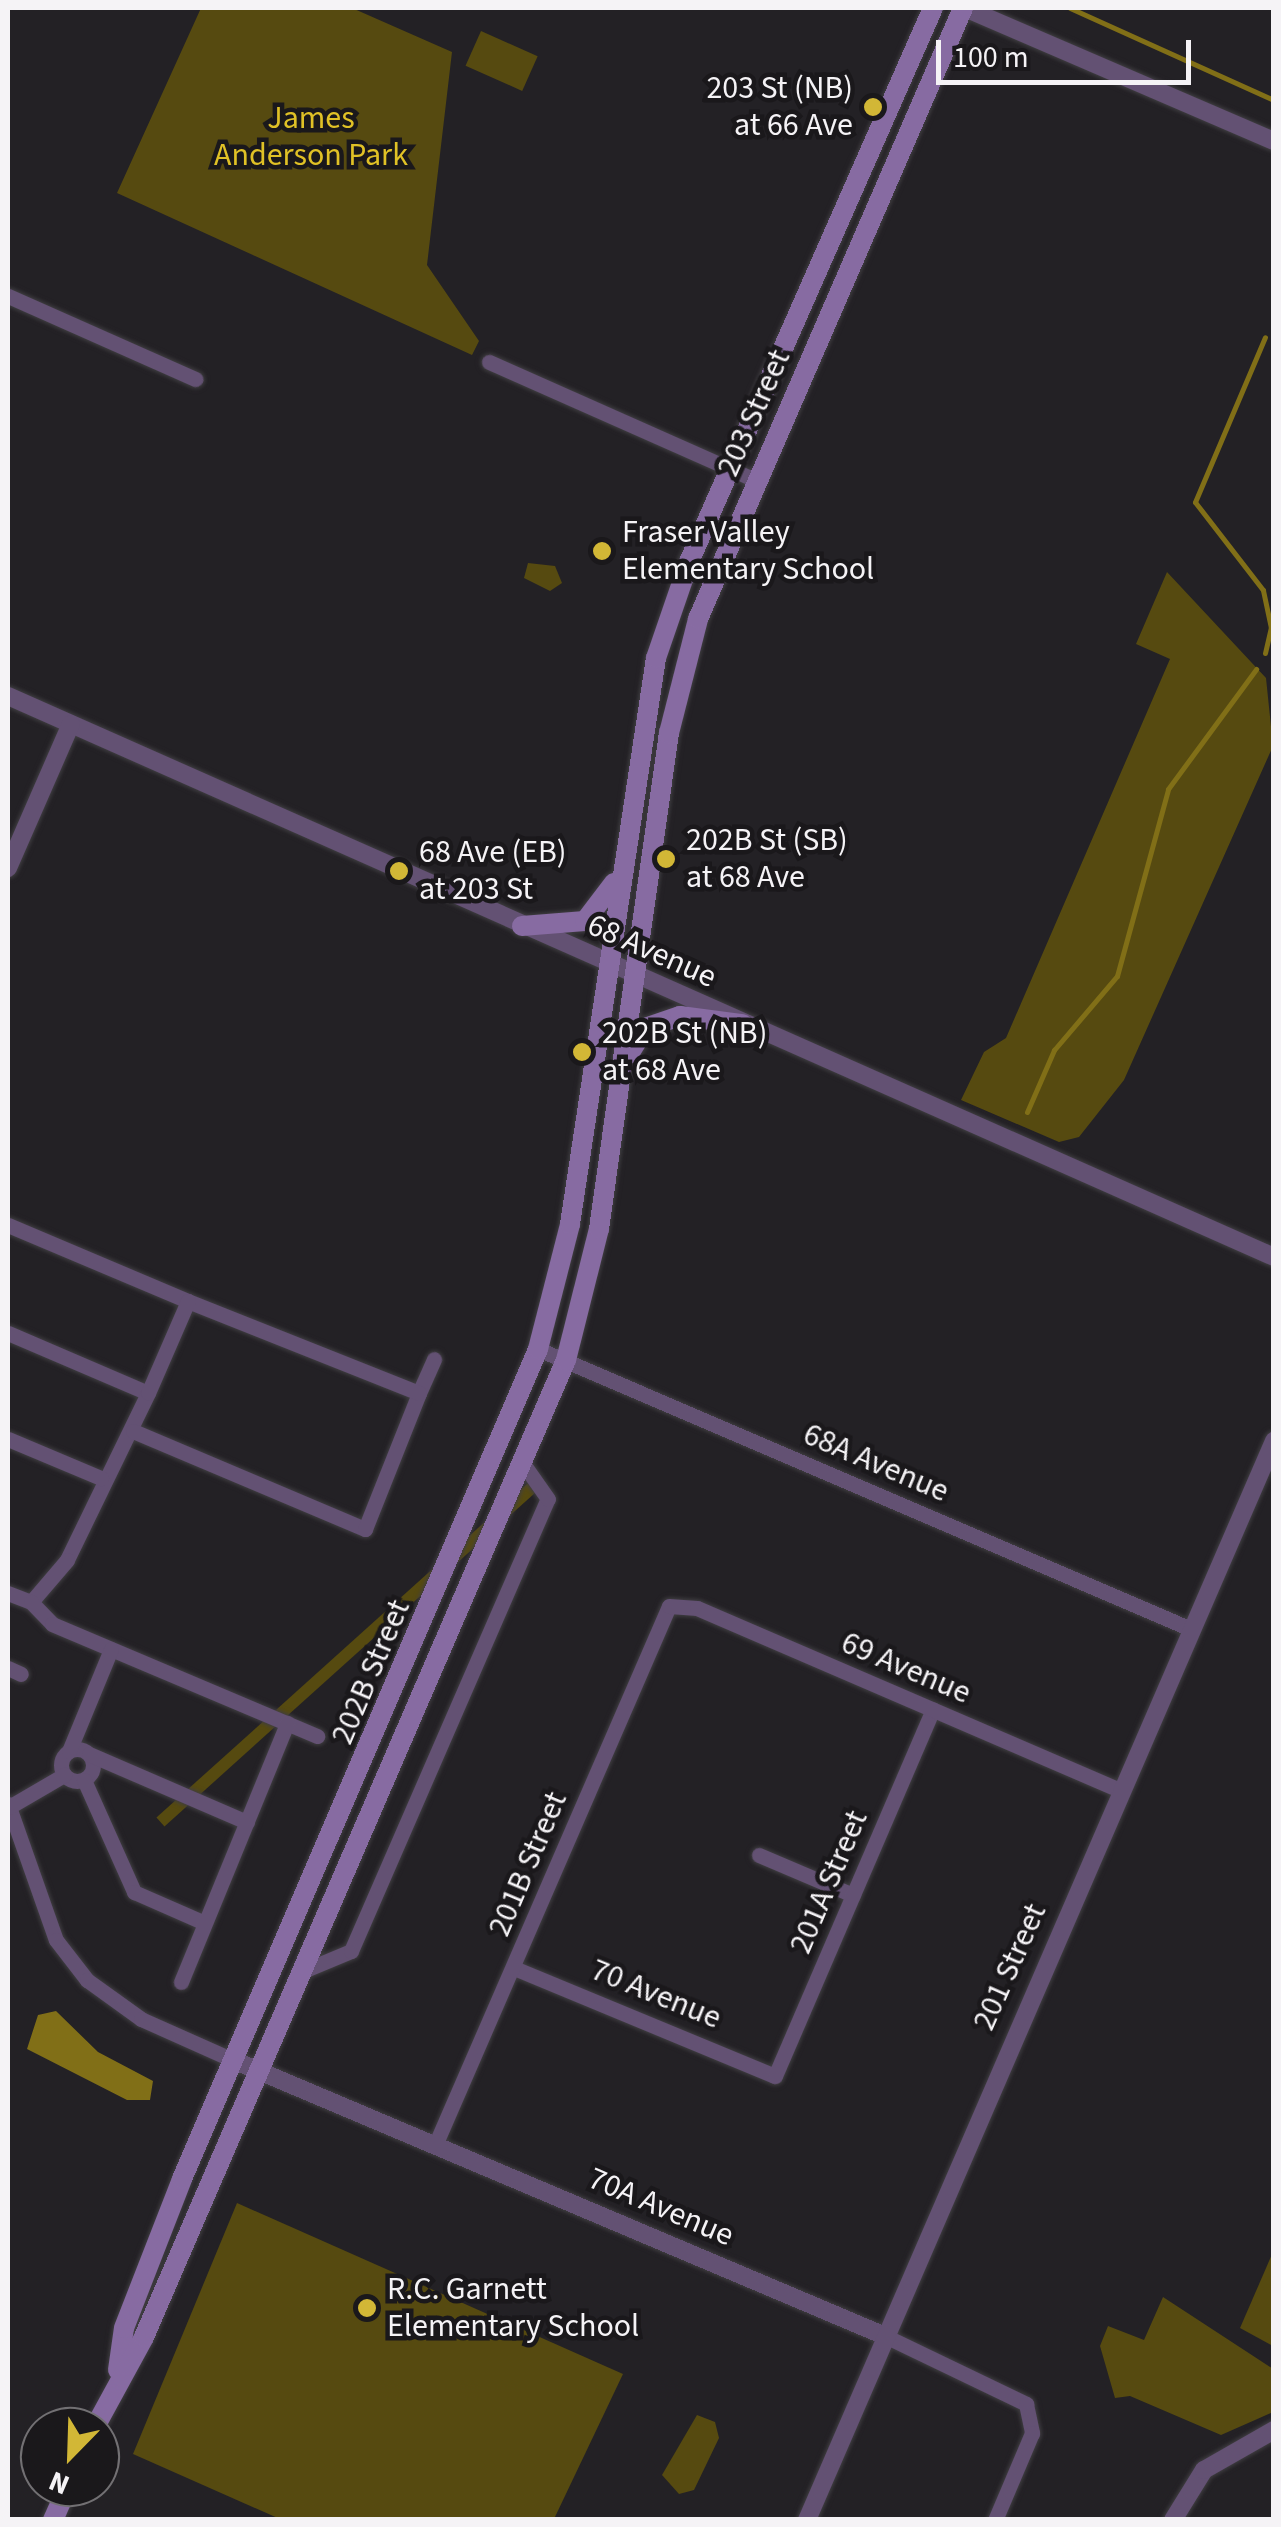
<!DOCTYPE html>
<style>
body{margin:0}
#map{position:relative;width:1281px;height:2527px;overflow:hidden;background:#232125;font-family:"Source Sans 3",sans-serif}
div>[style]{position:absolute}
.green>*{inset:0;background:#564a10;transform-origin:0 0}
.water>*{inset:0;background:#816f17}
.stream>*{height:5px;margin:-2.5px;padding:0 2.5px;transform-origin:2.5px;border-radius:2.5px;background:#816f17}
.roads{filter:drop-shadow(0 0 2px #403e42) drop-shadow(0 0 2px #403e42)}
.minor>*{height:15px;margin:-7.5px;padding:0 7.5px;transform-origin:7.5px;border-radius:7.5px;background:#635173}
.minor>.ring{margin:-7.5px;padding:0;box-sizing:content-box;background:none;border:15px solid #635173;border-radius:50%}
.tertiary>*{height:18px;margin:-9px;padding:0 9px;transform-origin:9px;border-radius:9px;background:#635173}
.secondary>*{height:20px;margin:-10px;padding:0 10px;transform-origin:10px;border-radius:10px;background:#876ba2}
.dots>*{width:28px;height:28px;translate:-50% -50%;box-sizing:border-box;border:5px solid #1a181b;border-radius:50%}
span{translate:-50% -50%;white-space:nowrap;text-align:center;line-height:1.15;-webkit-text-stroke:9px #1a181b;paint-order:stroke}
.poi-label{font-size:32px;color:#f5f3f6}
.right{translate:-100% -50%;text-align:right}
.left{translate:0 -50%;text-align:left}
.park-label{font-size:32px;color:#e0c126}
.street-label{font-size:32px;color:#f5f3f6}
.frame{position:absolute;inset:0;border:10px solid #f5f3f6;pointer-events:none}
.north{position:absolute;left:20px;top:2407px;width:100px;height:100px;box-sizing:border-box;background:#1a181b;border:2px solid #727073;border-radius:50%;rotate:203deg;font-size:28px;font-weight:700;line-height:40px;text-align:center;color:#f5f3f6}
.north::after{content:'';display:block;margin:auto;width:35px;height:45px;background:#d2b736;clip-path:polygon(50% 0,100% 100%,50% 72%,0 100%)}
.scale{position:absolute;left:936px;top:40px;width:255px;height:45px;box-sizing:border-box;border:5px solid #f5f3f6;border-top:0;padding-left:12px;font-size:30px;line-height:35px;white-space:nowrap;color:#f5f3f6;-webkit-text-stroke:8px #1a181b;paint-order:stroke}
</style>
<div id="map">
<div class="green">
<div style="clip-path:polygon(201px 8px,352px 8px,452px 52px,427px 265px,479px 341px,472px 355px,117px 193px)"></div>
<div style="left:481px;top:31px;width:62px;height:38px;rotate:24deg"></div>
<div style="clip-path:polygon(528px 563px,555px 566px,562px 583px,550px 591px,524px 578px)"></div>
<div style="clip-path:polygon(1167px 572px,1266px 678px,1273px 746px,1124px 1080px,1079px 1137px,1059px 1142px,961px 1100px,984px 1052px,1006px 1038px,1170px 659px,1136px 644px)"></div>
<div style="left:528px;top:1483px;width:12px;height:500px;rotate:48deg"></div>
<div style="clip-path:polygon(237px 2203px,623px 2374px,554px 2519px,280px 2519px,133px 2454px)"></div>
<div style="clip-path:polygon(1273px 2252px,1273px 2346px,1240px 2328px)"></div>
<div style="clip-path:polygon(1163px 2297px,1273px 2369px,1273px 2412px,1221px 2435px,1130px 2396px,1115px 2398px,1100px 2346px,1108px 2326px,1144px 2340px)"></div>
<div style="clip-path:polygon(697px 2415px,715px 2422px,719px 2438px,694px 2490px,679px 2494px,662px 2475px)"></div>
</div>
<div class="water">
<div style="clip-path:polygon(56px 2011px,98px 2052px,153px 2081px,150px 2100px,127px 2100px,27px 2049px,38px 2015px)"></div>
</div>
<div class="stream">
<div style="left:1070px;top:8px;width:224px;rotate:24.3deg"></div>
<div style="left:1265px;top:653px;width:26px;rotate:-77deg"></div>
<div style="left:1271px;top:628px;width:39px;rotate:-102deg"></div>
<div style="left:1263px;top:590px;width:111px;rotate:-127.7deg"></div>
<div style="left:1195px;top:502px;width:179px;rotate:-67deg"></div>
<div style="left:1027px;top:1112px;width:68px;rotate:-66.5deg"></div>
<div style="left:1054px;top:1050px;width:97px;rotate:-49.6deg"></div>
<div style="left:1117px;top:976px;width:194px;rotate:-74.7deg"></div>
<div style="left:1168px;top:789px;width:149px;rotate:-53.7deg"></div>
</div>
<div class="roads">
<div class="minor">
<div style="left:8px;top:296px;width:205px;rotate:23.9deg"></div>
<div style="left:489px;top:362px;width:293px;rotate:23.9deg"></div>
<div style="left:8px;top:1225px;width:195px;rotate:22.9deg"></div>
<div style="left:8px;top:1333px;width:152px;rotate:23.2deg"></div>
<div style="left:148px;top:1393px;width:186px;rotate:115.9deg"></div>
<div style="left:67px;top:1560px;width:55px;rotate:130.6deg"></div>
<div style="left:31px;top:1602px;width:25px;rotate:-159deg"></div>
<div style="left:538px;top:1349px;width:710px;rotate:23.21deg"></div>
<div style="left:419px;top:1393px;width:37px;rotate:-66deg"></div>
<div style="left:133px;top:1431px;width:252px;rotate:22.9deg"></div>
<div style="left:365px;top:1529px;width:146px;rotate:-68.3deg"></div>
<div style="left:419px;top:1393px;width:249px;rotate:-158.3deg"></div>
<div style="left:188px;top:1301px;width:100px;rotate:113.5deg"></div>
<div style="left:8px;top:1439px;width:101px;rotate:22.8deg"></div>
<div style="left:31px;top:1602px;width:30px;rotate:46deg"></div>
<div style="left:52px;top:1624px;width:288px;rotate:22.9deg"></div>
<div style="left:8px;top:1668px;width:14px;rotate:25deg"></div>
<div class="ring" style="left:61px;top:1749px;width:17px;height:17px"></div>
<div style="left:69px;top:1751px;width:110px;rotate:-67.6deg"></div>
<div style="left:89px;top:1754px;width:172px;rotate:23.3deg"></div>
<div style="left:84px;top:1780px;width:123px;rotate:65.9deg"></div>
<div style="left:134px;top:1892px;width:77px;rotate:23.6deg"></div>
<div style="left:8px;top:1804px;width:144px;rotate:70.6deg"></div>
<div style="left:56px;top:1940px;width:51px;rotate:52.2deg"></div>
<div style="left:87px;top:1980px;width:67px;rotate:35.8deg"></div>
<div style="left:141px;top:2019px;width:101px;rotate:24deg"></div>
<div style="left:9px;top:1807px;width:64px;rotate:-30.2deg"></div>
<div style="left:759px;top:1855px;width:102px;rotate:23.1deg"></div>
<div style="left:514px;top:1968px;width:282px;rotate:22.5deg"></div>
<div style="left:775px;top:2076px;width:399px;rotate:-66.7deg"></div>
<div style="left:303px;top:1971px;width:52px;rotate:-22.6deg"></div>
<div style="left:351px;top:1951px;width:493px;rotate:-66.5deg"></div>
<div style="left:548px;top:1499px;width:42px;rotate:-125.2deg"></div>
<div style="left:181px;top:1982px;width:280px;rotate:-67.7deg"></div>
<div style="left:436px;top:2143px;width:585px;rotate:-66.54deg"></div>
<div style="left:669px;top:1606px;width:28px;rotate:4deg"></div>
<div style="left:697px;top:1608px;width:462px;rotate:23.3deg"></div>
<div style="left:885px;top:2336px;width:157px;rotate:25.7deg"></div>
<div style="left:1026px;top:2404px;width:30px;rotate:78deg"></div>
<div style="left:1032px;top:2433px;width:95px;rotate:113deg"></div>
</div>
<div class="tertiary">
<div style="left:965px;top:8px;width:336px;rotate:23.3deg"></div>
<div style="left:8px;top:696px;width:1385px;rotate:23.9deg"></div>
<div style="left:8px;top:868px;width:157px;rotate:-66.4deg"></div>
<div style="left:233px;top:2060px;width:708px;rotate:22.94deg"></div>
<div style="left:807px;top:2520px;width:1176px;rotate:-66.6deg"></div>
<div style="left:1173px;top:2520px;width:59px;rotate:-58.2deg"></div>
<div style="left:1204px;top:2470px;width:81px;rotate:-29.7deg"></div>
</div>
<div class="secondary">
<div style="left:522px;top:926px;width:63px;rotate:-4.5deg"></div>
<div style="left:585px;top:921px;width:48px;rotate:-52.7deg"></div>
<div style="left:629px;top:1054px;width:31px;rotate:-58deg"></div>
<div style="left:645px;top:1028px;width:37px;rotate:-19deg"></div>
<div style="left:680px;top:1016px;width:63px;rotate:7.4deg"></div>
<div style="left:118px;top:2370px;width:42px;rotate:-81.9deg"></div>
<div style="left:124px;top:2328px;width:160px;rotate:-68.7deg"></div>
<div style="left:182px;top:2179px;width:903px;rotate:-66.78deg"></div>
<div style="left:538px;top:1349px;width:129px;rotate:-75.6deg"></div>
<div style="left:570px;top:1224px;width:572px;rotate:-81.36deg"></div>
<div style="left:656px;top:658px;width:102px;rotate:-71deg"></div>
<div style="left:689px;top:562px;width:605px;rotate:-66.23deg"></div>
<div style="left:95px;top:2427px;width:102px;rotate:-61.4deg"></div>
<div style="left:144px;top:2337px;width:1064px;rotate:-66.64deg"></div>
<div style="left:566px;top:1360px;width:135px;rotate:-75.9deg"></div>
<div style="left:599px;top:1229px;width:501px;rotate:-81.97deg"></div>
<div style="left:669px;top:733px;width:118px;rotate:-75.7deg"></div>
<div style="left:698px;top:619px;width:666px;rotate:-66.55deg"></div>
<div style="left:53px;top:2520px;width:36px;rotate:-66deg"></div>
</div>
</div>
<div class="dots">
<div style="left:873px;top:107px;background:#d2b736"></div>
<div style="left:602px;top:551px;background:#d2b736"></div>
<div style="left:666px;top:859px;background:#d2b736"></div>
<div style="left:399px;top:871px;background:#d2b736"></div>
<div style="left:582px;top:1052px;background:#d2b736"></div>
<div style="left:367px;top:2308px;background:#d2b736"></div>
</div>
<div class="poi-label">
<span class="right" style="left:853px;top:107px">203 St (NB)<br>at 66 Ave</span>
<span class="left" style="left:622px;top:551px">Fraser Valley<br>Elementary School</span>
<span class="left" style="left:686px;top:859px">202B St (SB)<br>at 68 Ave</span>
<span class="left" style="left:419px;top:871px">68 Ave (EB)<br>at 203 St</span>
<span class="left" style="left:602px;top:1052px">202B St (NB)<br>at 68 Ave</span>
<span class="left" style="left:387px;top:2308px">R.C. Garnett<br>Elementary School</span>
</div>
<div class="park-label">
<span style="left:311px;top:137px">James<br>Anderson Park</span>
</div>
<div class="street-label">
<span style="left:754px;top:413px;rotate:-66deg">203 Street</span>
<span style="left:652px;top:951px;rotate:24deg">68 Avenue</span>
<span style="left:876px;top:1463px;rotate:23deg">68A Avenue</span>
<span style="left:906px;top:1668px;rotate:23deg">69 Avenue</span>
<span style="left:371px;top:1672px;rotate:-67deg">202B Street</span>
<span style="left:528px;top:1864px;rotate:-67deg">201B Street</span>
<span style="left:829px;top:1882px;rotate:-67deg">201A Street</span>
<span style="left:1010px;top:1967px;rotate:-66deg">201 Street</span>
<span style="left:656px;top:1994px;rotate:22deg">70 Avenue</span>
<span style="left:661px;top:2207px;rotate:23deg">70A Avenue</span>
</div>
<div class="frame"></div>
<div class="north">N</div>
<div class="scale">100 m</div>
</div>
